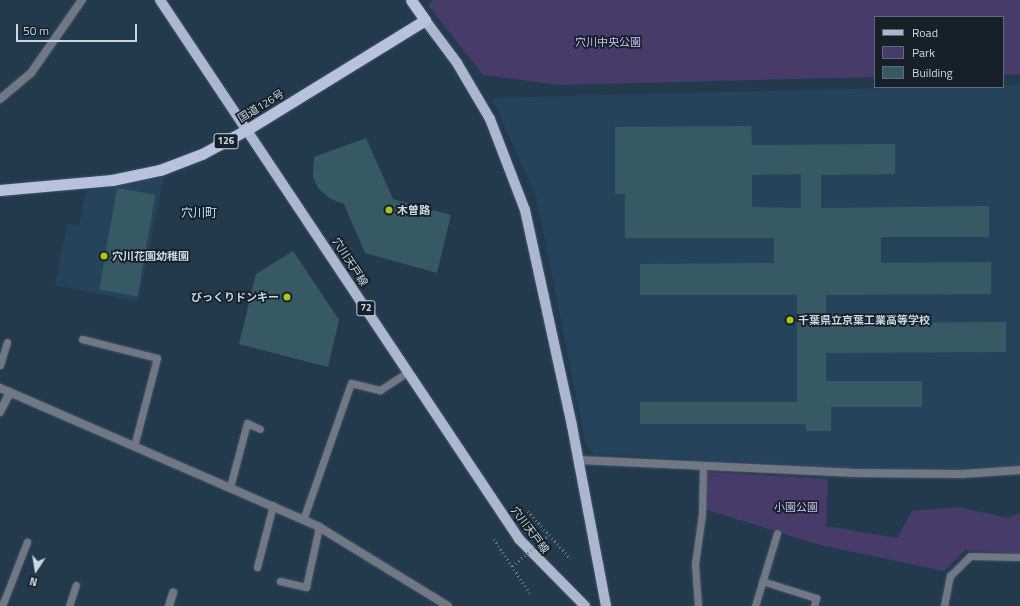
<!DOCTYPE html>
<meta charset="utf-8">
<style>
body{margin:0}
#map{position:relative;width:1020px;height:606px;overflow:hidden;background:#233a4d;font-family:"Titillium Web","Noto Sans JP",sans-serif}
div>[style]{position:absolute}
.built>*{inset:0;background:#25435b}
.green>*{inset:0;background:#473b6a}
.building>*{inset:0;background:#365a64;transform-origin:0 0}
.path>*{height:2.5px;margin-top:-1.25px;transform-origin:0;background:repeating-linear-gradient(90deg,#6c7f8f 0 1px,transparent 0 4px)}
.roads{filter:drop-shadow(0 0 1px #415668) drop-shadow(0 0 1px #415668)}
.service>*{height:7px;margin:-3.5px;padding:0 3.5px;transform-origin:3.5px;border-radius:3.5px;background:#727784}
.minor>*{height:8px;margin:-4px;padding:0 4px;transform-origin:4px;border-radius:4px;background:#727784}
.tertiary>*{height:8px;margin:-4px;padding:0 4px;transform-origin:4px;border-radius:4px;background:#727784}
.primary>*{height:10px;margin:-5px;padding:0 5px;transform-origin:5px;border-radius:5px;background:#acb6cf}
.trunk>*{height:11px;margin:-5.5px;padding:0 5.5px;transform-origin:5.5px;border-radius:5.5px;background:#b8c2de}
.path-bridge>*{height:2.5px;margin-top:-1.25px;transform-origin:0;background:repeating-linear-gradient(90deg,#6c7f8f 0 1px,transparent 0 4px)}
.dots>*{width:11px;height:11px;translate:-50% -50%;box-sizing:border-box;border:2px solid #162029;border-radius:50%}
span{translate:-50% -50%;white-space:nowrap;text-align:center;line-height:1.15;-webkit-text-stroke:3.5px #162029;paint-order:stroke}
.shield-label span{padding:1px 3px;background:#162029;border:1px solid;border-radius:3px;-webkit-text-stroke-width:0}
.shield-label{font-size:10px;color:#cad8e4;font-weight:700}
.park-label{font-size:11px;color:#cabff8}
.street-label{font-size:11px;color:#cad8e4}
.poi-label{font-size:11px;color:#cad8e4;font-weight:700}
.left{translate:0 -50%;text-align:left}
.right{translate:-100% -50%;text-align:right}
.neighbourhood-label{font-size:12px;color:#c5e1f8}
.legend{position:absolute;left:874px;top:16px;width:130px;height:72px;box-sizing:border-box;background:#162029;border:1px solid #5e6a74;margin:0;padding:5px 7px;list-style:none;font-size:12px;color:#cad8e4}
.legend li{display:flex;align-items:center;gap:8px;height:20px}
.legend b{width:20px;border:1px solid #5e6a74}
.north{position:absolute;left:16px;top:550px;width:40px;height:40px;-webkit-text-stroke:3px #162029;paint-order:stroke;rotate:192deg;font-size:11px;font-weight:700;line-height:16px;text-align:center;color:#cad8e4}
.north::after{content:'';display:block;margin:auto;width:14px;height:18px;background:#cad8e4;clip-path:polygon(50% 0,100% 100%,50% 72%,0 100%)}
.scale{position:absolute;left:16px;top:24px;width:121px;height:18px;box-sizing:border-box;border:2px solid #cad8e4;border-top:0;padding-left:5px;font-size:12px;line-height:14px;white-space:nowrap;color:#cad8e4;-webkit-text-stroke:3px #162029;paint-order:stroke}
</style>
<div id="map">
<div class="built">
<div style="clip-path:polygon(1003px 85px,1020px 85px,1020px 466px,944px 471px,871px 469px,594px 454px,586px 444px,536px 196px,492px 98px)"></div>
<div style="clip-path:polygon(164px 177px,138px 302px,55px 285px,67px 224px,79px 226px,86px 191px)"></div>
</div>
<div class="green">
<div style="clip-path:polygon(433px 0,1020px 0,1020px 74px,1003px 75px,1003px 17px,875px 17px,875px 77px,559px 85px,483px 75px,428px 5px)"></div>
<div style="clip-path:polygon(706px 472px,828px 479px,826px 526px,897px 538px,912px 511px,958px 507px,1008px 518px,1020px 513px,1020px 554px,965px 550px,944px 571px,820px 545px,701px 508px)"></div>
</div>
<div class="building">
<div style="clip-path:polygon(evenodd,751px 126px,752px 145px,895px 144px,895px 174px,821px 175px,821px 208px,989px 206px,989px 237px,881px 237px,881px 263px,991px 262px,991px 294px,826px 295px,826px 323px,1006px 322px,1006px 352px,826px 353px,826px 381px,922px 381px,922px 407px,831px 407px,831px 431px,806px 431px,806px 424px,640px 424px,640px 402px,797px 402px,797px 295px,640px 295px,640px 264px,774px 263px,774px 238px,625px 238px,625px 194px,615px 194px,615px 127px,751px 126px,801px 174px,801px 208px,752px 207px,752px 175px,801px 174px)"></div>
<div style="clip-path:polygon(366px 138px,393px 199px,451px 215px,437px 273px,365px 253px,344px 204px,329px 198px,318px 188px,313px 177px,314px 157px)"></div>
<div style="left:117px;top:188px;width:39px;height:103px;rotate:10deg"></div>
<div style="clip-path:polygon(293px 251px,339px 320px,328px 367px,239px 344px,256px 274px)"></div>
</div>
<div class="path">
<div style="left:528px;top:511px;width:64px;rotate:48.1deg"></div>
<div style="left:494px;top:539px;width:65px;rotate:56.3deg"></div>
</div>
<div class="roads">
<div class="service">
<div style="left:82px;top:339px;width:77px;rotate:14.2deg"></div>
<div style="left:157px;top:358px;width:91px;rotate:104.6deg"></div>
<div style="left:0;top:365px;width:24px;rotate:-73deg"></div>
<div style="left:230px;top:487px;width:66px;rotate:-75.1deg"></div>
<div style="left:247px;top:423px;width:14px;rotate:25deg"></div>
<div style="left:303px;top:520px;width:145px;rotate:-70.7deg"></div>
<div style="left:351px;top:383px;width:30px;rotate:14deg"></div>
<div style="left:380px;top:390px;width:33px;rotate:-33deg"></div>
<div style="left:257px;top:567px;width:64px;rotate:-75.5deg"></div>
<div style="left:280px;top:581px;width:27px;rotate:13deg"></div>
<div style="left:306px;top:587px;width:61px;rotate:-77.8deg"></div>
<div style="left:762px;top:581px;width:57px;rotate:17.5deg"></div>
<div style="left:816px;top:598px;width:8px;rotate:104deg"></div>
<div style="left:2px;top:606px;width:69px;rotate:-68.7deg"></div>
<div style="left:69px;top:606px;width:22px;rotate:-72deg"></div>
<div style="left:698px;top:606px;width:42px;rotate:-94.1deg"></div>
<div style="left:695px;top:564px;width:50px;rotate:-82deg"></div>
<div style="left:702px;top:514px;width:48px;rotate:-88.8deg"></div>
<div style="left:755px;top:606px;width:76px;rotate:-73.2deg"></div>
<div style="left:944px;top:606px;width:31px;rotate:-79deg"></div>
<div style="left:950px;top:576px;width:28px;rotate:-45deg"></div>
<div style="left:970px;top:556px;width:50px;rotate:1.1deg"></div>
</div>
<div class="minor">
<div style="left:0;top:388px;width:348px;rotate:23.5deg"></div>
<div style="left:319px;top:527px;width:151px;rotate:31.5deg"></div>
<div style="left:0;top:412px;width:22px;rotate:-63deg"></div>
<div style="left:579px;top:460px;width:273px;rotate:2.7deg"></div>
<div style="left:852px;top:473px;width:110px;rotate:0.5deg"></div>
<div style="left:962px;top:474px;width:58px;rotate:-3.9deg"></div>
<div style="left:0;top:605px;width:1px;rotate:45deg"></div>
<div style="left:169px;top:606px;width:14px;rotate:-73deg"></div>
</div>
<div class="tertiary">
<div style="left:0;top:99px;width:40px;rotate:-40deg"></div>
<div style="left:31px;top:73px;width:89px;rotate:-55.1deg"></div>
</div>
<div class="primary">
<div style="left:160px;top:0;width:648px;rotate:56.33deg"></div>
<div style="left:519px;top:539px;width:94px;rotate:45.4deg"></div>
<div style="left:425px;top:20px;width:54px;rotate:53.3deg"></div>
<div style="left:457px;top:63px;width:65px;rotate:59.5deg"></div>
<div style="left:490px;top:119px;width:97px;rotate:69deg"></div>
<div style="left:525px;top:210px;width:221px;rotate:77.7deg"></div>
<div style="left:572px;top:426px;width:183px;rotate:79.3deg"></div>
</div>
<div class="trunk">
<div style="left:0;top:190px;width:112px;rotate:-5.1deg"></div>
<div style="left:112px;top:180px;width:49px;rotate:-11.8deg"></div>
<div style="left:160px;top:170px;width:45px;rotate:-20.9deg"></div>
<div style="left:202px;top:154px;width:52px;rotate:-28.5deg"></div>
<div style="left:248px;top:129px;width:208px;rotate:-31.6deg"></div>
<div style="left:425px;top:20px;width:24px;rotate:-125deg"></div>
</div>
</div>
<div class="path-bridge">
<div style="left:512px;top:566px;width:48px;rotate:-40deg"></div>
</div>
<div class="dots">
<div style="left:389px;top:210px;background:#acc612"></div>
<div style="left:104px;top:256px;background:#acc612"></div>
<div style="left:287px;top:297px;background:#acc612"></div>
<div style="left:790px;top:320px;background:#acc612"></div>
</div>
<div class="shield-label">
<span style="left:226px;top:141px">126</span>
<span style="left:366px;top:308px">72</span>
</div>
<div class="park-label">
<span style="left:608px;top:42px">穴川中央公園</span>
<span style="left:796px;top:507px">小園公園</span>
</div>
<div class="street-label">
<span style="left:261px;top:106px;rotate:-31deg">国道126号</span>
<span style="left:350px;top:262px;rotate:57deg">穴川天戸線</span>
<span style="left:530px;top:530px;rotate:53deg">穴川天戸線</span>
</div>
<div class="poi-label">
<span class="left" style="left:397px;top:210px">木曽路</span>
<span class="left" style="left:112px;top:256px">穴川花園幼稚園</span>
<span class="right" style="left:279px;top:297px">びっくりドンキー</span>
<span class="left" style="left:798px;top:320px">千葉県立京葉工業高等学校</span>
</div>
<div class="neighbourhood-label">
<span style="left:199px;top:213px">穴川町</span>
</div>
<ul class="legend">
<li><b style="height:5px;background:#acb6cf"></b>Road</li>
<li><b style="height:11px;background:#473b6a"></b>Park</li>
<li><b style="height:11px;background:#365a64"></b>Building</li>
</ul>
<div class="north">N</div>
<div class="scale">50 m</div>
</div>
